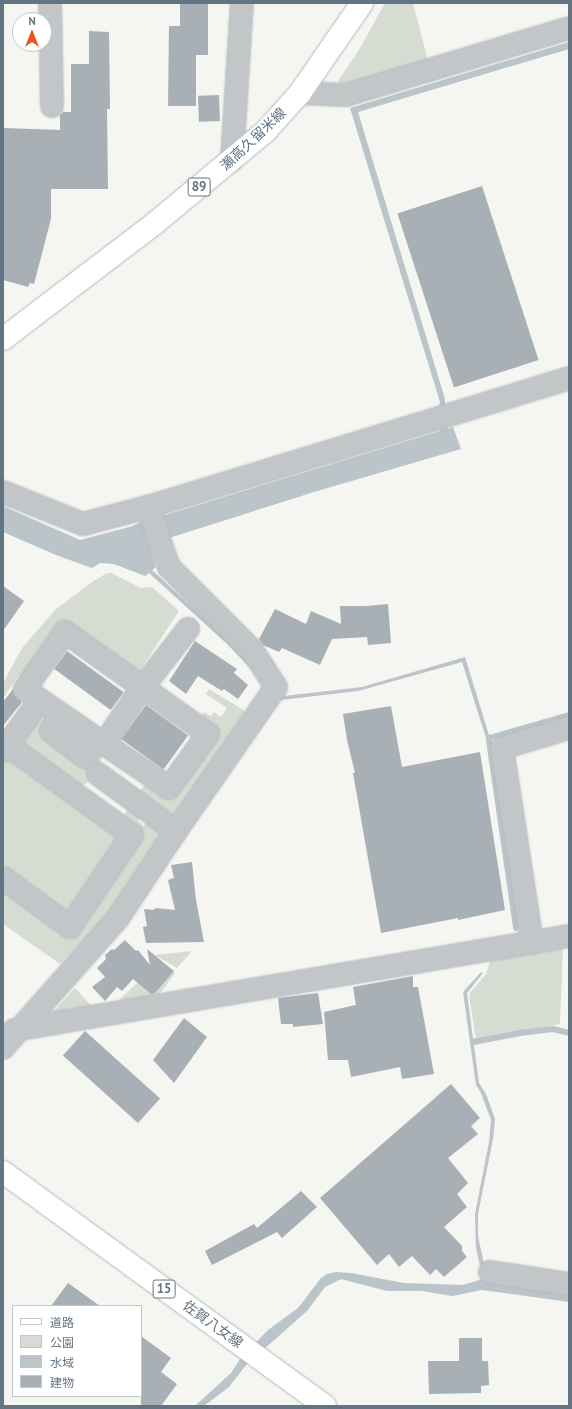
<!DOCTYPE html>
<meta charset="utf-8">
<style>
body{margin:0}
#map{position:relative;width:572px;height:1409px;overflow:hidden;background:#f5f5f1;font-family:"PT Sans","Noto Sans JP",sans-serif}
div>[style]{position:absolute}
.green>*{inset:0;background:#d6dcd2}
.water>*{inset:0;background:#bac4c9}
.stream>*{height:6px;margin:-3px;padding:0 3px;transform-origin:3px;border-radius:3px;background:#bac4c9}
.building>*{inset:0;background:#a8b0b6;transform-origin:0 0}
.roads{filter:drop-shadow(0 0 1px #b5b9bd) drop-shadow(0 0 1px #b5b9bd)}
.minor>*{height:22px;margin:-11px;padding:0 11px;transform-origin:11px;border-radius:11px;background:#c2c6c9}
.major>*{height:22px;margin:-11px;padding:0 11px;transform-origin:11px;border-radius:11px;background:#fff}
span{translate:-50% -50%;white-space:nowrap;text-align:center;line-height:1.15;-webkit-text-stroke:4px #fff;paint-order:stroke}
.shield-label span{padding:1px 3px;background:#fff;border:1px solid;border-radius:3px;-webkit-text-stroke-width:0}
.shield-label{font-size:13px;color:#637483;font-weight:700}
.street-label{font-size:14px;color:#637483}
.frame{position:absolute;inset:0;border:4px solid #637483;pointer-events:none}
.legend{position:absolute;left:12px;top:1305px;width:130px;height:92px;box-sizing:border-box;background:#fff;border:1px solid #c1c7cd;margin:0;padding:5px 7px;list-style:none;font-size:12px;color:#637483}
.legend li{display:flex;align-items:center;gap:8px;height:20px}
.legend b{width:20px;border:1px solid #c1c7cd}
.north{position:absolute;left:12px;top:12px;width:40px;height:40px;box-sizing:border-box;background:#fff;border:1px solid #c1c7cd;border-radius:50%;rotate:0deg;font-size:11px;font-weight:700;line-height:16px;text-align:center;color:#637483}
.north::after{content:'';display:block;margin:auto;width:14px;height:18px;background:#e65720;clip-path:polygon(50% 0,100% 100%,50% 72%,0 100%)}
</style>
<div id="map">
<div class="green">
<div style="clip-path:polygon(385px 3px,413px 3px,429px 65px,344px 91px,338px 81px,359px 50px)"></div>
<div style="clip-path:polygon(111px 573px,141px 588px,152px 587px,179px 611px,137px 675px,62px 623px,25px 677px,19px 675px,3px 698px,3px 683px,22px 648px,56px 609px,91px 583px,105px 574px)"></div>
<div style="clip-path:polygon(209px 689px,245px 711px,174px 816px,140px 794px,140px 790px,146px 784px,172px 796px,199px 719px,204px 712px,211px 716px,214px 712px,221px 717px,227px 708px,206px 694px)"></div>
<div style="clip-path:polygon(40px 715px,48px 717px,99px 752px,102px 756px,100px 767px,88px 782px,82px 786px,23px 746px,23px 740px)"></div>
<div style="clip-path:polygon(7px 759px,121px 839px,69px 917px,3px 870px,3px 765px)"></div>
<div style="clip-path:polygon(128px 808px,140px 817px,138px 821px,144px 826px,146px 822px,164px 832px,107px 917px,60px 964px,3px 924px,3px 885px,71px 933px,137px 838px,123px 817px)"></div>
<div style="clip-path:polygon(563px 948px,560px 1024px,476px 1040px,469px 994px,486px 974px,490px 961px)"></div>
<div style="clip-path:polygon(192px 951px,177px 968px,155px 955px)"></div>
<div style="clip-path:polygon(154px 960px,175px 973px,156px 999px,111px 1008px,142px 978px,139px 973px)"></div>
<div style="clip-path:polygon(75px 988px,94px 1009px,49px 1016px)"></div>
</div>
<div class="water">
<div style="clip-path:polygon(569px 42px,569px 49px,358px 112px,445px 399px,445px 408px,439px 407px,440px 402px,350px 108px)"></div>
<div style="clip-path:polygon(441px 426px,448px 426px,448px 429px,453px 427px,461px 449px,314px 492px,169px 538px,162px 516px,440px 431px)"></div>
<div style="clip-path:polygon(3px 506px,80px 540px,133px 526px,142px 521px,156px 567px,152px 570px,248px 658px,259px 677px,227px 644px,149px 573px,145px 576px,114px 564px,100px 563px,92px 568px,56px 555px,3px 532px)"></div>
<div style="clip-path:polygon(465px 657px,489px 735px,569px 712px,569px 717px,487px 741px,462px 662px,358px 691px,281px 700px,279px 697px,282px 694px,284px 696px,362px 687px)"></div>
<div style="clip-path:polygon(481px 972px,483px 973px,467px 993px,479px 1083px,486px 1094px,495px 1119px,493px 1139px,478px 1214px,478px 1236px,484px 1264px,569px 1293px,569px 1302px,482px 1290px,452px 1296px,422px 1291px,387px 1291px,341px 1279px,325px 1287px,307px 1311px,246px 1365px,229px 1387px,204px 1406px,195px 1406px,231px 1373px,241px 1358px,268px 1330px,298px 1308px,321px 1278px,327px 1274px,336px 1272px,351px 1273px,404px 1283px,463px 1285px,483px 1279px,476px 1248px,475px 1214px,489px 1142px,491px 1120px,481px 1093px,476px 1085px,463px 992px)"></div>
</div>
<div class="stream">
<div style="left:489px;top:740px;width:190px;rotate:81.8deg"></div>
<div style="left:473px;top:1042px;width:48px;rotate:-10.8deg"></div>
<div style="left:520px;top:1033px;width:33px;rotate:-7deg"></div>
<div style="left:553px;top:1029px;width:16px;rotate:14deg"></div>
</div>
<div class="building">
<div style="clip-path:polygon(180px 3px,208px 3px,208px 55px,196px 55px,196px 106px,168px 106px,169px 26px,180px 26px)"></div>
<div style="clip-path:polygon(89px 31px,109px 32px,110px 109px,107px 109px,108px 189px,51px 189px,51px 219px,34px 284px,30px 283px,28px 287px,3px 280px,4px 128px,60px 130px,60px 115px,63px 112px,71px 112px,71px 64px,89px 64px)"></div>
<div style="left:219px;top:95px;width:26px;height:21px;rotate:88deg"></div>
<div style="left:482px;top:186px;width:183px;height:89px;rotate:72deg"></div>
<div style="clip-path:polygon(3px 586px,24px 601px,3px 631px)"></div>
<div style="clip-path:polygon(388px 604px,391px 643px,368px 645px,367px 637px,332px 639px,320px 665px,282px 648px,279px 652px,263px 645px,259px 639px,275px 609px,306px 624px,311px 611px,341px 624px,340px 606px,366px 606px)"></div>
<div style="clip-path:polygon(195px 641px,237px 669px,234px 673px,248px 685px,238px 699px,224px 689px,222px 691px,198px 676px,186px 694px,169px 681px)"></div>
<div style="left:67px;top:651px;width:70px;height:22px;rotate:36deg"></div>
<div style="clip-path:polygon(13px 689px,14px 694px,22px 702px,3px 726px,3px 702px)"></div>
<div style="left:146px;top:705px;width:52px;height:42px;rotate:36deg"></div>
<div style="clip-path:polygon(391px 706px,402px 767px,480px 752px,505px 910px,458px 920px,458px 918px,381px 933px,353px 773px,355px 773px,347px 740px,343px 714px)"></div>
<div style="clip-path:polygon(192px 862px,196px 900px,204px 942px,146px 943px,143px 927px,147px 926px,144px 909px,154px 910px,155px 908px,175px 910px,168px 880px,174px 878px,171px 865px)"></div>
<div style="clip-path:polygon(125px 940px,136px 951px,138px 950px,150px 965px,147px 949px,174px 971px,155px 993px,151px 994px,133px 979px,122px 991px,117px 987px,105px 1001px,92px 987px,105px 977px,97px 968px,106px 959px,105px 955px,112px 949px,114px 950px)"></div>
<div style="clip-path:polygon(413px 976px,413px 987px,418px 987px,434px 1074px,402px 1079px,400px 1067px,351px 1077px,348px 1060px,328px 1060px,324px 1012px,356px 1005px,353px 987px)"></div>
<div style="clip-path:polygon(318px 993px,323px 1024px,293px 1027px,293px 1024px,281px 1024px,278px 998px)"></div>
<div style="clip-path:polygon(184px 1018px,207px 1037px,174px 1083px,153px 1060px)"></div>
<div style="left:85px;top:1031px;width:101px;height:33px;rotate:42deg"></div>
<div style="clip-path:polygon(451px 1084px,480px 1118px,471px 1126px,478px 1134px,448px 1158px,468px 1183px,457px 1194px,467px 1207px,444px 1227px,462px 1246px,462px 1251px,467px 1257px,444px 1277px,436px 1269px,430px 1275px,412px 1256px,399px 1267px,389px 1254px,377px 1265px,320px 1198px)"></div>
<div style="clip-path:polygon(301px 1191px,317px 1207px,282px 1238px,277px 1232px,212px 1265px,205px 1251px,254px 1224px,257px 1228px)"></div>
<div style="clip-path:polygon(68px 1283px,100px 1306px,51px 1306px)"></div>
<div style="clip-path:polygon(141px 1336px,171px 1358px,161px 1372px,177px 1384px,161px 1406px,141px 1406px)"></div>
<div style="clip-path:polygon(459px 1338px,482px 1338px,482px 1361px,488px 1361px,489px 1385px,481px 1386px,481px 1393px,429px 1394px,428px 1361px,459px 1361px)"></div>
</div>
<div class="roads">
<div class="minor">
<div style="left:50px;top:3px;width:103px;rotate:88.9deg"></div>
<div style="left:300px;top:93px;width:46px;rotate:2.5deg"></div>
<div style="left:346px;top:95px;width:233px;rotate:-16.7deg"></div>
<div style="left:232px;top:160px;width:157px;rotate:-86.4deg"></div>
<div style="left:3px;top:492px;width:86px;rotate:21.8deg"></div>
<div style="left:83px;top:524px;width:67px;rotate:-14.7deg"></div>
<div style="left:148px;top:507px;width:440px;rotate:-17deg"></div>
<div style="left:61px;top:715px;width:19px;rotate:122deg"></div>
<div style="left:51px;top:731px;width:43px;rotate:37.4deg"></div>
<div style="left:85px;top:757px;width:22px;rotate:-54deg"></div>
<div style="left:104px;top:744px;width:68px;rotate:-55.8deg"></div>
<div style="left:142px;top:688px;width:75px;rotate:-52.1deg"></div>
<div style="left:3px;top:751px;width:63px;rotate:-54deg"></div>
<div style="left:40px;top:700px;width:156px;rotate:34.3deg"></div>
<div style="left:169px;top:788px;width:67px;rotate:-54.2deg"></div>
<div style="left:208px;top:734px;width:176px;rotate:-144.5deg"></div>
<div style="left:65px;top:632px;width:70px;rotate:125.1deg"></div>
<div style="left:25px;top:689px;width:19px;rotate:36deg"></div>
<div style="left:98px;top:774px;width:97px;rotate:36.2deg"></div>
<div style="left:3px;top:878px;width:83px;rotate:36.2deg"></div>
<div style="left:70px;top:927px;width:111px;rotate:-56deg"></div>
<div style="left:132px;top:835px;width:154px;rotate:-144.2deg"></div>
<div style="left:532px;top:943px;width:197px;rotate:-98.7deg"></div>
<div style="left:502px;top:748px;width:70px;rotate:-16.6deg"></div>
<div style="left:14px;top:1030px;width:563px;rotate:-9.61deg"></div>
<div style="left:3px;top:1048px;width:174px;rotate:-48.5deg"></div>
<div style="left:118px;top:918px;width:105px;rotate:-56.3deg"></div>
<div style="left:176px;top:831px;width:175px;rotate:-55.2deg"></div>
<div style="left:276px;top:687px;width:44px;rotate:-123deg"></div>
<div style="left:252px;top:650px;width:117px;rotate:-135deg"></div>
<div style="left:169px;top:567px;width:64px;rotate:-109.3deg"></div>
<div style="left:490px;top:1272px;width:80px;rotate:8.6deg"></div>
</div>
<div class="major">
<div style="left:3px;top:339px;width:190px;rotate:-37.3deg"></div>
<div style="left:154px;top:224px;width:144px;rotate:-39.7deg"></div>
<div style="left:265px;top:132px;width:52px;rotate:-48.1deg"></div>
<div style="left:300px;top:93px;width:109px;rotate:-55.4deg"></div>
<div style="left:3px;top:1172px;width:398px;rotate:36deg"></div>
</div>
</div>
<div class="shield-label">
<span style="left:199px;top:187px">89</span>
<span style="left:164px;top:1289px">15</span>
</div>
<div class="street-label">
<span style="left:253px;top:139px;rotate:-43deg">瀬高久留米線</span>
<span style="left:213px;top:1324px;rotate:36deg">佐賀八女線</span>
</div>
<div class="frame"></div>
<ul class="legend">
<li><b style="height:5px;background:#fff"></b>道路</li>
<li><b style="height:11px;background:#d6dcd2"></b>公園</li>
<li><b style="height:11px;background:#bac4c9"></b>水域</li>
<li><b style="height:11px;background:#a8b0b6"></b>建物</li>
</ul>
<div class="north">N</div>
</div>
